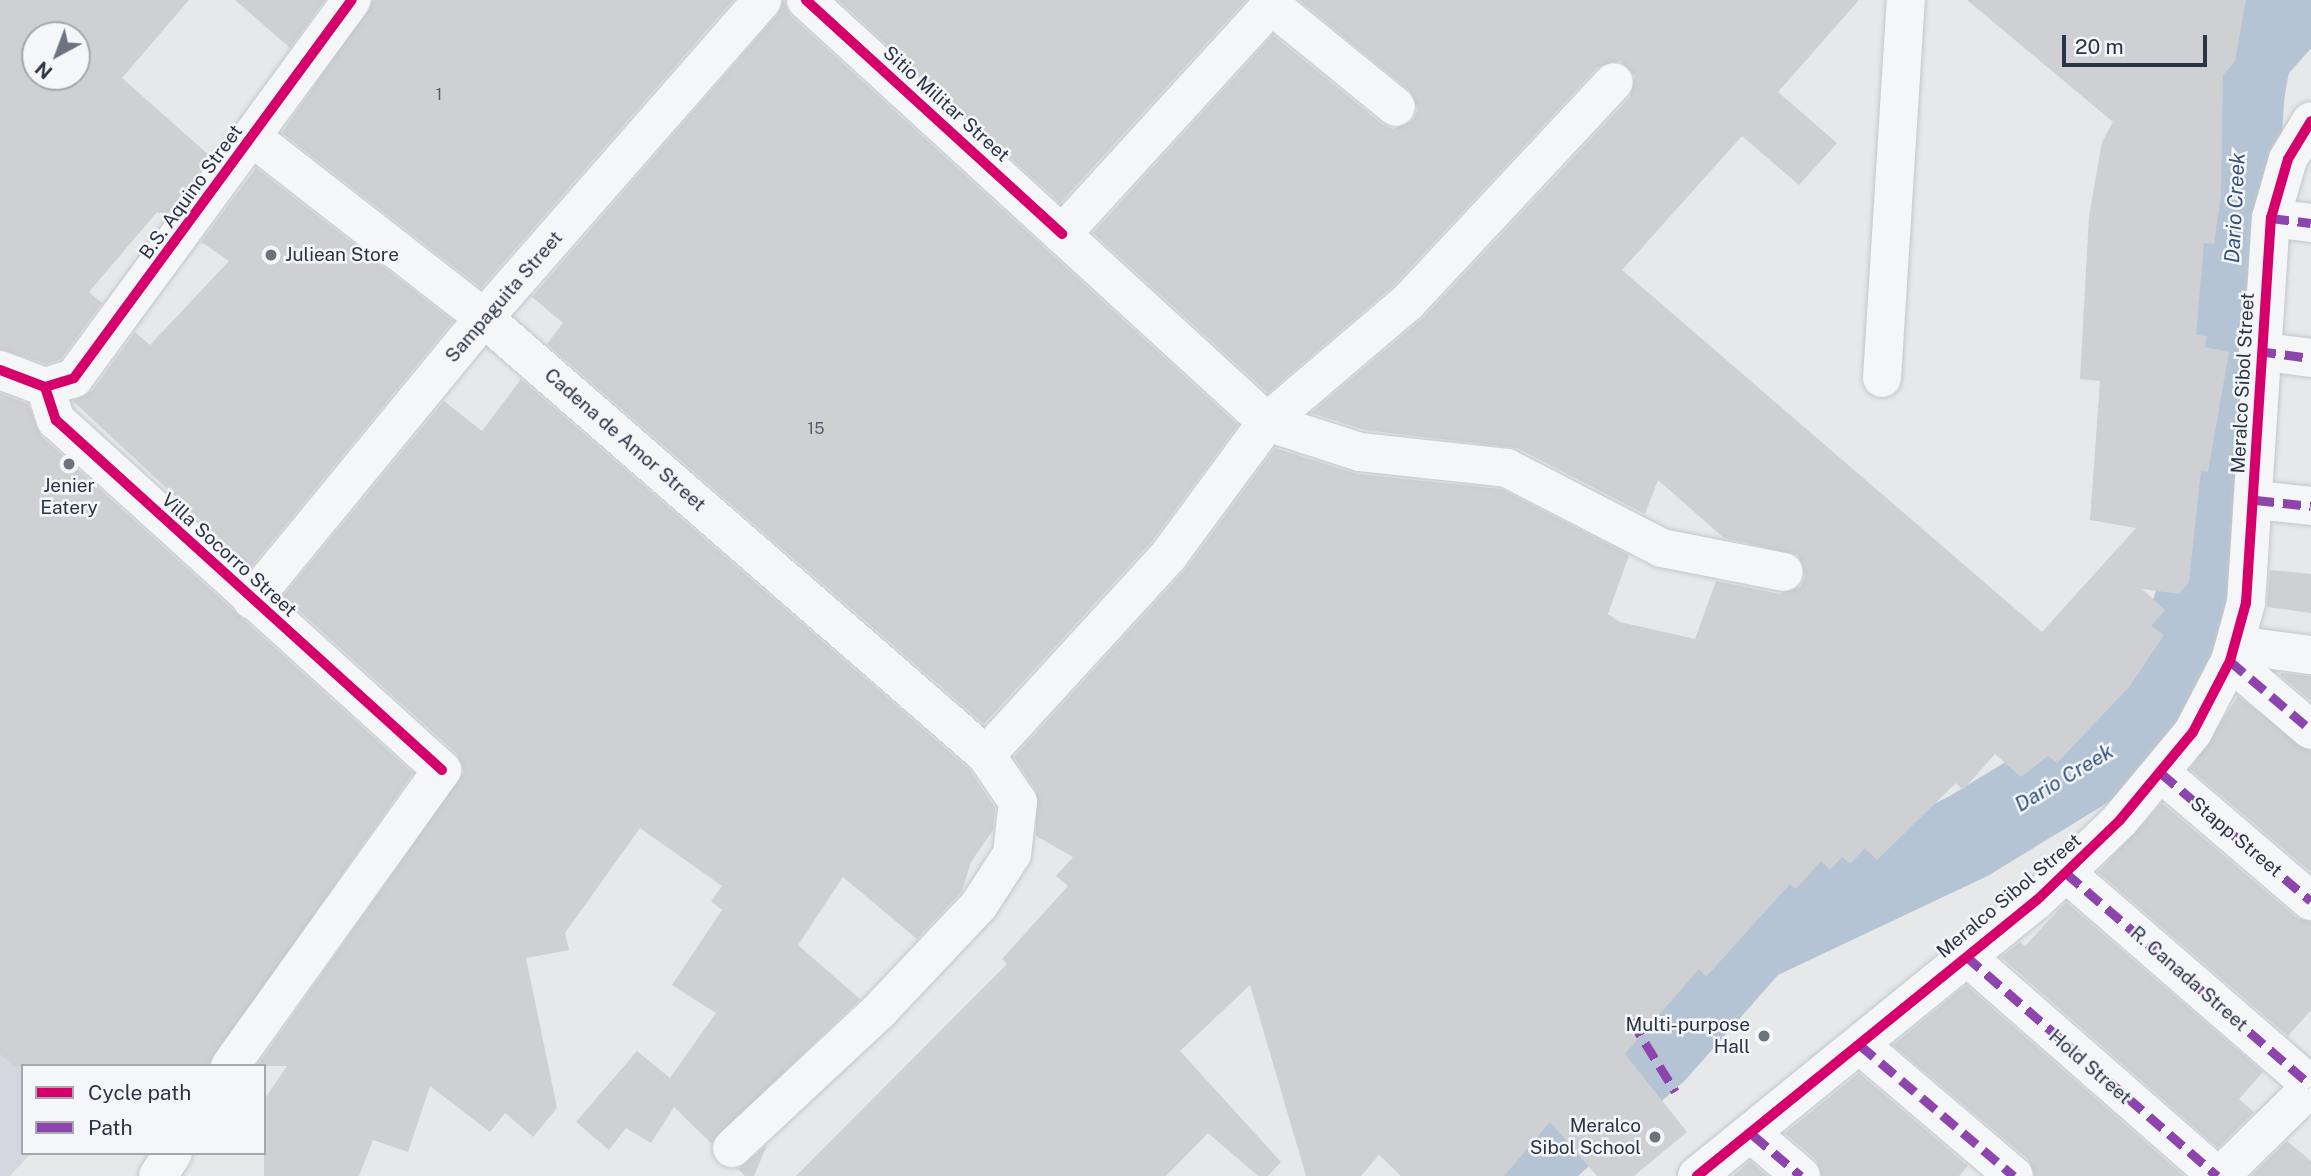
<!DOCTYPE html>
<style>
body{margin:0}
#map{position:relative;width:2311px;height:1176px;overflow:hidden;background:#e6e8ea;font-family:"Public Sans",sans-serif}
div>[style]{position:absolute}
.built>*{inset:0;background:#d4d7dd}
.river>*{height:88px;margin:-44px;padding:0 44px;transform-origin:44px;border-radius:44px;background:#b4c4d5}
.building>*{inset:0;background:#ced0d3}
.roads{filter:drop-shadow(0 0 2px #c4c6c8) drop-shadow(0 0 2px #c4c6c8)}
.minor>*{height:38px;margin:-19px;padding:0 19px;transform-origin:19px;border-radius:19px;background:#f5f6f7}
.quiet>*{height:9px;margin-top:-4.5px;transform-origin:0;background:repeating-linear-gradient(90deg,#8e44ad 0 18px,transparent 0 27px)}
.cycleway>*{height:10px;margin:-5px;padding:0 5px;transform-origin:5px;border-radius:5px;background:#d6006c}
.dots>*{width:19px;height:19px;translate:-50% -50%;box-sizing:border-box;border:4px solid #f4f6f9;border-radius:50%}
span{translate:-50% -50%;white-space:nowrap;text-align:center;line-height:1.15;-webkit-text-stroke:5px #f4f6f9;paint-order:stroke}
.number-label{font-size:16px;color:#545c69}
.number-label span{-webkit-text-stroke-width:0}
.street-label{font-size:19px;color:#2b3445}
.poi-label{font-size:19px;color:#2b3445}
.left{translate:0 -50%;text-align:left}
.right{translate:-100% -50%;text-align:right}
.water-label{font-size:21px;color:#34527a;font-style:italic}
.legend{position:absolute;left:21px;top:1064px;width:245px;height:91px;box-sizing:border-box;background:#f4f6f9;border:2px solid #a4a8b1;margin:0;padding:9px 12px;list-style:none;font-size:21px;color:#2b3445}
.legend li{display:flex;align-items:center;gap:14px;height:35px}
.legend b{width:35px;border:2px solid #a4a8b1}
.north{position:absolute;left:21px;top:21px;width:70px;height:70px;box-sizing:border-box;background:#f4f6f9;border:2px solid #a4a8b1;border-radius:50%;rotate:221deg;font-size:19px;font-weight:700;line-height:28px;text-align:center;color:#2b3445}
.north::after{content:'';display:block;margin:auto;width:24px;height:32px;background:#6c737f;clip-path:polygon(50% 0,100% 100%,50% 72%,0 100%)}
.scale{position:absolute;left:2062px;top:35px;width:145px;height:32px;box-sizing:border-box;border:4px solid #2b3445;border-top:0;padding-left:9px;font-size:21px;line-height:24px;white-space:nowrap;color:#2b3445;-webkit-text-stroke:5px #f4f6f9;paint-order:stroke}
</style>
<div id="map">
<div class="built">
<div style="clip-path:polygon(0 970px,23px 1066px,23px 1153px,31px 1153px,10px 1176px,0 1176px)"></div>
</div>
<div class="river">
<div style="left:1512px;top:1176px;width:192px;rotate:-41.8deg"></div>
<div style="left:1655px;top:1048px;width:145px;rotate:-48.6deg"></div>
<div style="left:1751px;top:939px;width:239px;rotate:-25.3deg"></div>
<div style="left:1967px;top:837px;width:184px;rotate:-31.4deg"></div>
<div style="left:2124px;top:741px;width:87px;rotate:-53.4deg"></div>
<div style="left:2176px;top:671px;width:160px;rotate:-71.8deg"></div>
<div style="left:2226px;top:519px;width:107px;rotate:-93.2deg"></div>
<div style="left:2220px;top:412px;width:324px;rotate:-86.3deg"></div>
<div style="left:2241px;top:89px;width:37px;rotate:-79deg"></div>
<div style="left:2248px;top:53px;width:71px;rotate:-48.4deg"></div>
</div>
<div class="building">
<div style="clip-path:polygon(evenodd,0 0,189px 0,122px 78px,210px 156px,165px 217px,157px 212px,89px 292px,102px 303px,61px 359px,46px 364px,0 349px,0 0,35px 35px,77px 35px,77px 77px,35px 77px,35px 35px)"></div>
<div style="clip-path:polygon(235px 0,325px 0,290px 48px)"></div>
<div style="clip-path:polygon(373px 0,733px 0,481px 288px,282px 133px)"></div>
<div style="clip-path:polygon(783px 0,791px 16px,1238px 425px,1152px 541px,984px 724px,547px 344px,563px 323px,532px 297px,778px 14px)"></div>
<div style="clip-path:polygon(838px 0,1246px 0,1060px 203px)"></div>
<div style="clip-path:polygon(1299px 0,1859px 0,1778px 92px,1837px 143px,1799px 185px,1742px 136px,1622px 270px,2042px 632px,2136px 528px,2090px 520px,2100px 381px,2080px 379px,2089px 216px,2102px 142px,2113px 122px,1967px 0,2246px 0,2235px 61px,2223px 75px,2221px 196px,2214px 244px,2204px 243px,2196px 335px,2207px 336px,2205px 347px,2229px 352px,2208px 472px,2201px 471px,2189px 582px,2179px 594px,2142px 589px,2165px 610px,2151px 626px,2164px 635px,2130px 686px,2057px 763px,2048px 756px,2021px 777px,1995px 754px,1963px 790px,1956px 783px,1877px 860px,1865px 848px,1850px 864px,1842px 857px,1830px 870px,1821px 861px,1796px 889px,1790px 884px,1706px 977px,1699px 969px,1625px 1054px,1687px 1132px,1634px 1176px,1597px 1176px,1550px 1122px,1504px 1176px,1401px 1176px,1379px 1155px,1361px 1176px,1306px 1176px,1250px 985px,1180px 1051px,1281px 1162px,1268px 1176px,1258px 1176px,1208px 1133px,1166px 1176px,796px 1176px,1007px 964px,1002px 959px,1068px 886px,1056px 876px,1073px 857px,1036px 836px,1036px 791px,1014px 757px,1185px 570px,1275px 448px,1357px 474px,1501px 489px,1629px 555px,1608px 614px,1620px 622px,1695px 639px,1716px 581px,1780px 594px,1800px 587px,1805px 577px,1798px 555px,1724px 538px,1658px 480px,1645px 514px,1517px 448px,1365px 430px,1311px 413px,1424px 317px,1630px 97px,1635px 76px,1620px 61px,1598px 67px,1393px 286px,1268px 393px,1093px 233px,1273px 35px,1382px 124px,1393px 129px,1412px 121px,1418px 110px,1410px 91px)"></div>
<div style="clip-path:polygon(256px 168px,453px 321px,251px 567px,73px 401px,92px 391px,135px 332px,150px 345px,229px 261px,201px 242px)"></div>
<div style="clip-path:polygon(521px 379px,970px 770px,995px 808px,993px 830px,971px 862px,962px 891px,917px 939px,843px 877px,798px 945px,860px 999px,711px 1143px,674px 1107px,651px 1143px,626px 1128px,609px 1150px,576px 1122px,637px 1051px,670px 1078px,716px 1013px,672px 985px,722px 910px,711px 901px,722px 886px,640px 828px,565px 933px,569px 950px,526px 958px,557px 1108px,533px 1137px,505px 1113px,490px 1132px,430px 1086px,408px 1152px,373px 1140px,359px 1176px,264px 1176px,264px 1100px,287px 1066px,257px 1066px,464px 772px,457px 754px,283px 596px,444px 401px,482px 431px)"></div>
<div style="clip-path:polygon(0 393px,28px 404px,41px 436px,413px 773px,208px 1066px,14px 1066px,0 1054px)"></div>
<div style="clip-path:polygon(2270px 570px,2311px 574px,2311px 613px,2267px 607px)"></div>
<div style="clip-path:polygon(2282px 673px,2311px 676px,2311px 701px,2280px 675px)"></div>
<div style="clip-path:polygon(2238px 696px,2311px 751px,2311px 872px,2190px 769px)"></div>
<div style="clip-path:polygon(2162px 803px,2297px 918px,2311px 922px,2311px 1010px,2288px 1036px,2098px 872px)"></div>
<div style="clip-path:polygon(2066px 902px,2263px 1072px,2239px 1099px,2254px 1112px,2218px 1148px,2001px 957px,2020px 942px,2025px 946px)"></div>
<div style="clip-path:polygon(1966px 985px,2184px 1176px,2035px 1176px,2028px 1159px,1893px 1045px)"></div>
<div style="clip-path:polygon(1859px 1073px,1968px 1166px,1959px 1176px,1822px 1176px,1816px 1160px,1785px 1133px)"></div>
<div style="clip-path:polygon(2287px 1141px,2311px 1161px,2311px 1176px,2251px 1176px)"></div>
<div style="clip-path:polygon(767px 1145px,754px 1176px,745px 1176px,738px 1169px)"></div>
<div style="clip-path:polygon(1750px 1161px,1767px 1176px,1733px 1176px)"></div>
</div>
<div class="roads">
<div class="minor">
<div style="left:806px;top:0;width:625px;rotate:42.47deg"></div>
<div style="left:1267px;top:422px;width:98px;rotate:17.9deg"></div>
<div style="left:1360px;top:452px;width:148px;rotate:6.2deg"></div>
<div style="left:1507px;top:468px;width:174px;rotate:27.3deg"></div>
<div style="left:1662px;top:548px;width:124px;rotate:11.1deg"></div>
<div style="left:253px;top:138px;width:293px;rotate:37.9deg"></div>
<div style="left:484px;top:318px;width:666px;rotate:41.04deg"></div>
<div style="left:986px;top:755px;width:57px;rotate:55.8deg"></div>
<div style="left:1018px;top:802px;width:52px;rotate:96.6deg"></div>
<div style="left:1012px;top:854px;width:61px;rotate:122.9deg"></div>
<div style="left:979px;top:905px;width:146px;rotate:133.3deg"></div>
<div style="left:879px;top:1011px;width:201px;rotate:137deg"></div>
<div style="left:2271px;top:218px;width:40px;rotate:7.1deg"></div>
<div style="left:1062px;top:234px;width:310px;rotate:-47.6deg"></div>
<div style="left:1271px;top:5px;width:161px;rotate:39.2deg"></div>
<div style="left:2258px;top:351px;width:53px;rotate:7.5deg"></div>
<div style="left:0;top:370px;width:48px;rotate:20.7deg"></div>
<div style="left:45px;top:387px;width:30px;rotate:-17deg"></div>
<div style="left:74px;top:378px;width:469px;rotate:-53.7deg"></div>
<div style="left:1882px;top:378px;width:379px;rotate:-86.4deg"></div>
<div style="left:45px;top:387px;width:35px;rotate:72deg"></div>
<div style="left:56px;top:420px;width:521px;rotate:42.2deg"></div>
<div style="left:442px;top:770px;width:364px;rotate:125.6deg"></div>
<div style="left:2256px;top:500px;width:55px;rotate:6.2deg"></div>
<div style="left:252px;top:600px;width:365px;rotate:-50.6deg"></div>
<div style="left:484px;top:318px;width:422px;rotate:-48.8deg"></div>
<div style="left:2236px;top:645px;width:76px;rotate:7.6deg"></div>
<div style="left:2230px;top:661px;width:106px;rotate:40.4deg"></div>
<div style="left:986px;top:755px;width:271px;rotate:-47.5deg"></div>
<div style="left:1169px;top:555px;width:165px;rotate:-53.6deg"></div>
<div style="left:1267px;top:422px;width:185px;rotate:-40.4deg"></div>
<div style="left:1408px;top:302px;width:301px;rotate:-46.9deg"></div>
<div style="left:2161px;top:773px;width:197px;rotate:40.5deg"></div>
<div style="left:2066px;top:873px;width:324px;rotate:40.9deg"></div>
<div style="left:1966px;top:956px;width:334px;rotate:41.2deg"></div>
<div style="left:1860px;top:1045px;width:202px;rotate:40.4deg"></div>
<div style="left:1753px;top:1135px;width:63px;rotate:40.5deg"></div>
<div style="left:158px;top:1176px;width:27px;rotate:-57deg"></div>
<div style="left:1697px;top:1176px;width:438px;rotate:-39.1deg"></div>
<div style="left:2037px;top:900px;width:115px;rotate:-43.9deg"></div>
<div style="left:2120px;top:820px;width:114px;rotate:-50.3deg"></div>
<div style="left:2193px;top:732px;width:80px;rotate:-62.5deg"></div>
<div style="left:2230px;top:661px;width:60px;rotate:-74.6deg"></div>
<div style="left:2246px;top:603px;width:386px;rotate:-86.3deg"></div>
<div style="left:2271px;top:218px;width:61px;rotate:-73.9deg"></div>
<div style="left:2288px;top:159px;width:44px;rotate:-58.8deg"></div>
<div style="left:2220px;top:1176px;width:127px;rotate:-44.4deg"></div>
</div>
</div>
<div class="quiet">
<div style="left:2271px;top:218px;width:40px;rotate:7.1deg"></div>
<div style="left:2258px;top:351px;width:53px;rotate:7.5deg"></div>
<div style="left:2256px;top:500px;width:55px;rotate:6.2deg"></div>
<div style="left:2230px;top:661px;width:106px;rotate:40.4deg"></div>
<div style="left:2161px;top:773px;width:197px;rotate:40.5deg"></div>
<div style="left:2066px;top:873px;width:324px;rotate:40.9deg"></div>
<div style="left:1966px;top:956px;width:334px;rotate:41.2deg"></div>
<div style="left:1631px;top:1020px;width:84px;rotate:58.2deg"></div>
<div style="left:1860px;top:1045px;width:202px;rotate:40.4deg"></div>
<div style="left:1753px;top:1135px;width:63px;rotate:40.5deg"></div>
</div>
<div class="cycleway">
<div style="left:806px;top:0;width:347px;rotate:42.4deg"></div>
<div style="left:0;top:370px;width:48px;rotate:20.7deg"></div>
<div style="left:45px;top:387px;width:30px;rotate:-17deg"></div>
<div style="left:74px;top:378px;width:469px;rotate:-53.7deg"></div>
<div style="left:45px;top:387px;width:35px;rotate:72deg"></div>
<div style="left:56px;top:420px;width:521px;rotate:42.2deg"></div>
<div style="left:1697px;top:1176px;width:438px;rotate:-39.1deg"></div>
<div style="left:2037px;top:900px;width:115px;rotate:-43.9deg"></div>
<div style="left:2120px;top:820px;width:114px;rotate:-50.3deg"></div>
<div style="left:2193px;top:732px;width:80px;rotate:-62.5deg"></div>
<div style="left:2230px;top:661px;width:60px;rotate:-74.6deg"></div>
<div style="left:2246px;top:603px;width:386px;rotate:-86.3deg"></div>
<div style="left:2271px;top:218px;width:61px;rotate:-73.9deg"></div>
<div style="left:2288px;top:159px;width:44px;rotate:-58.8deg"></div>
</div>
<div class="dots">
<div style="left:271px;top:255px;background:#6c737f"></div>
<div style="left:69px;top:464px;background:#6c737f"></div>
<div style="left:1764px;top:1036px;background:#6c737f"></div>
<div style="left:1655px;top:1137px;background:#6c737f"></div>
</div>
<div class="number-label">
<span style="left:439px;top:95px">1</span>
<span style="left:816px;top:429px">15</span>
</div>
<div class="street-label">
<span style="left:946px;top:104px;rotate:42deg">Sitio Militar Street</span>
<span style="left:191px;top:192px;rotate:-54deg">B.S. Aquino Street</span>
<span style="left:504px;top:297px;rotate:-49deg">Sampaguita Street</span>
<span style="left:2243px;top:383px;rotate:-87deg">Meralco Sibol Street</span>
<span style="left:625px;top:440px;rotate:41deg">Cadena de Amor Street</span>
<span style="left:229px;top:555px;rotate:42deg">Villa Socorro Street</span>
<span style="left:2236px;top:837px;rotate:40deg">Stapp Street</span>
<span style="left:2009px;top:896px;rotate:-40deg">Meralco Sibol Street</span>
<span style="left:2189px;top:979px;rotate:41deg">R. Canada Street</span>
<span style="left:2090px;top:1067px;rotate:41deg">Hold Street</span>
</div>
<div class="poi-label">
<span class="left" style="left:285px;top:255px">Juliean Store</span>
<span style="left:69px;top:497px">Jenier<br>Eatery</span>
<span class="right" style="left:1750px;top:1036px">Multi-purpose<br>Hall</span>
<span class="right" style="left:1641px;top:1137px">Meralco<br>Sibol School</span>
</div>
<div class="water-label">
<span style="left:2235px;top:208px;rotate:-87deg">Dario Creek</span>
<span style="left:2064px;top:778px;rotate:-31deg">Dario Creek</span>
</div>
<ul class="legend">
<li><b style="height:9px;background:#d6006c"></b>Cycle path</li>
<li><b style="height:9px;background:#8e44ad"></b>Path</li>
</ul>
<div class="north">N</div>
<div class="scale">20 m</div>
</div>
